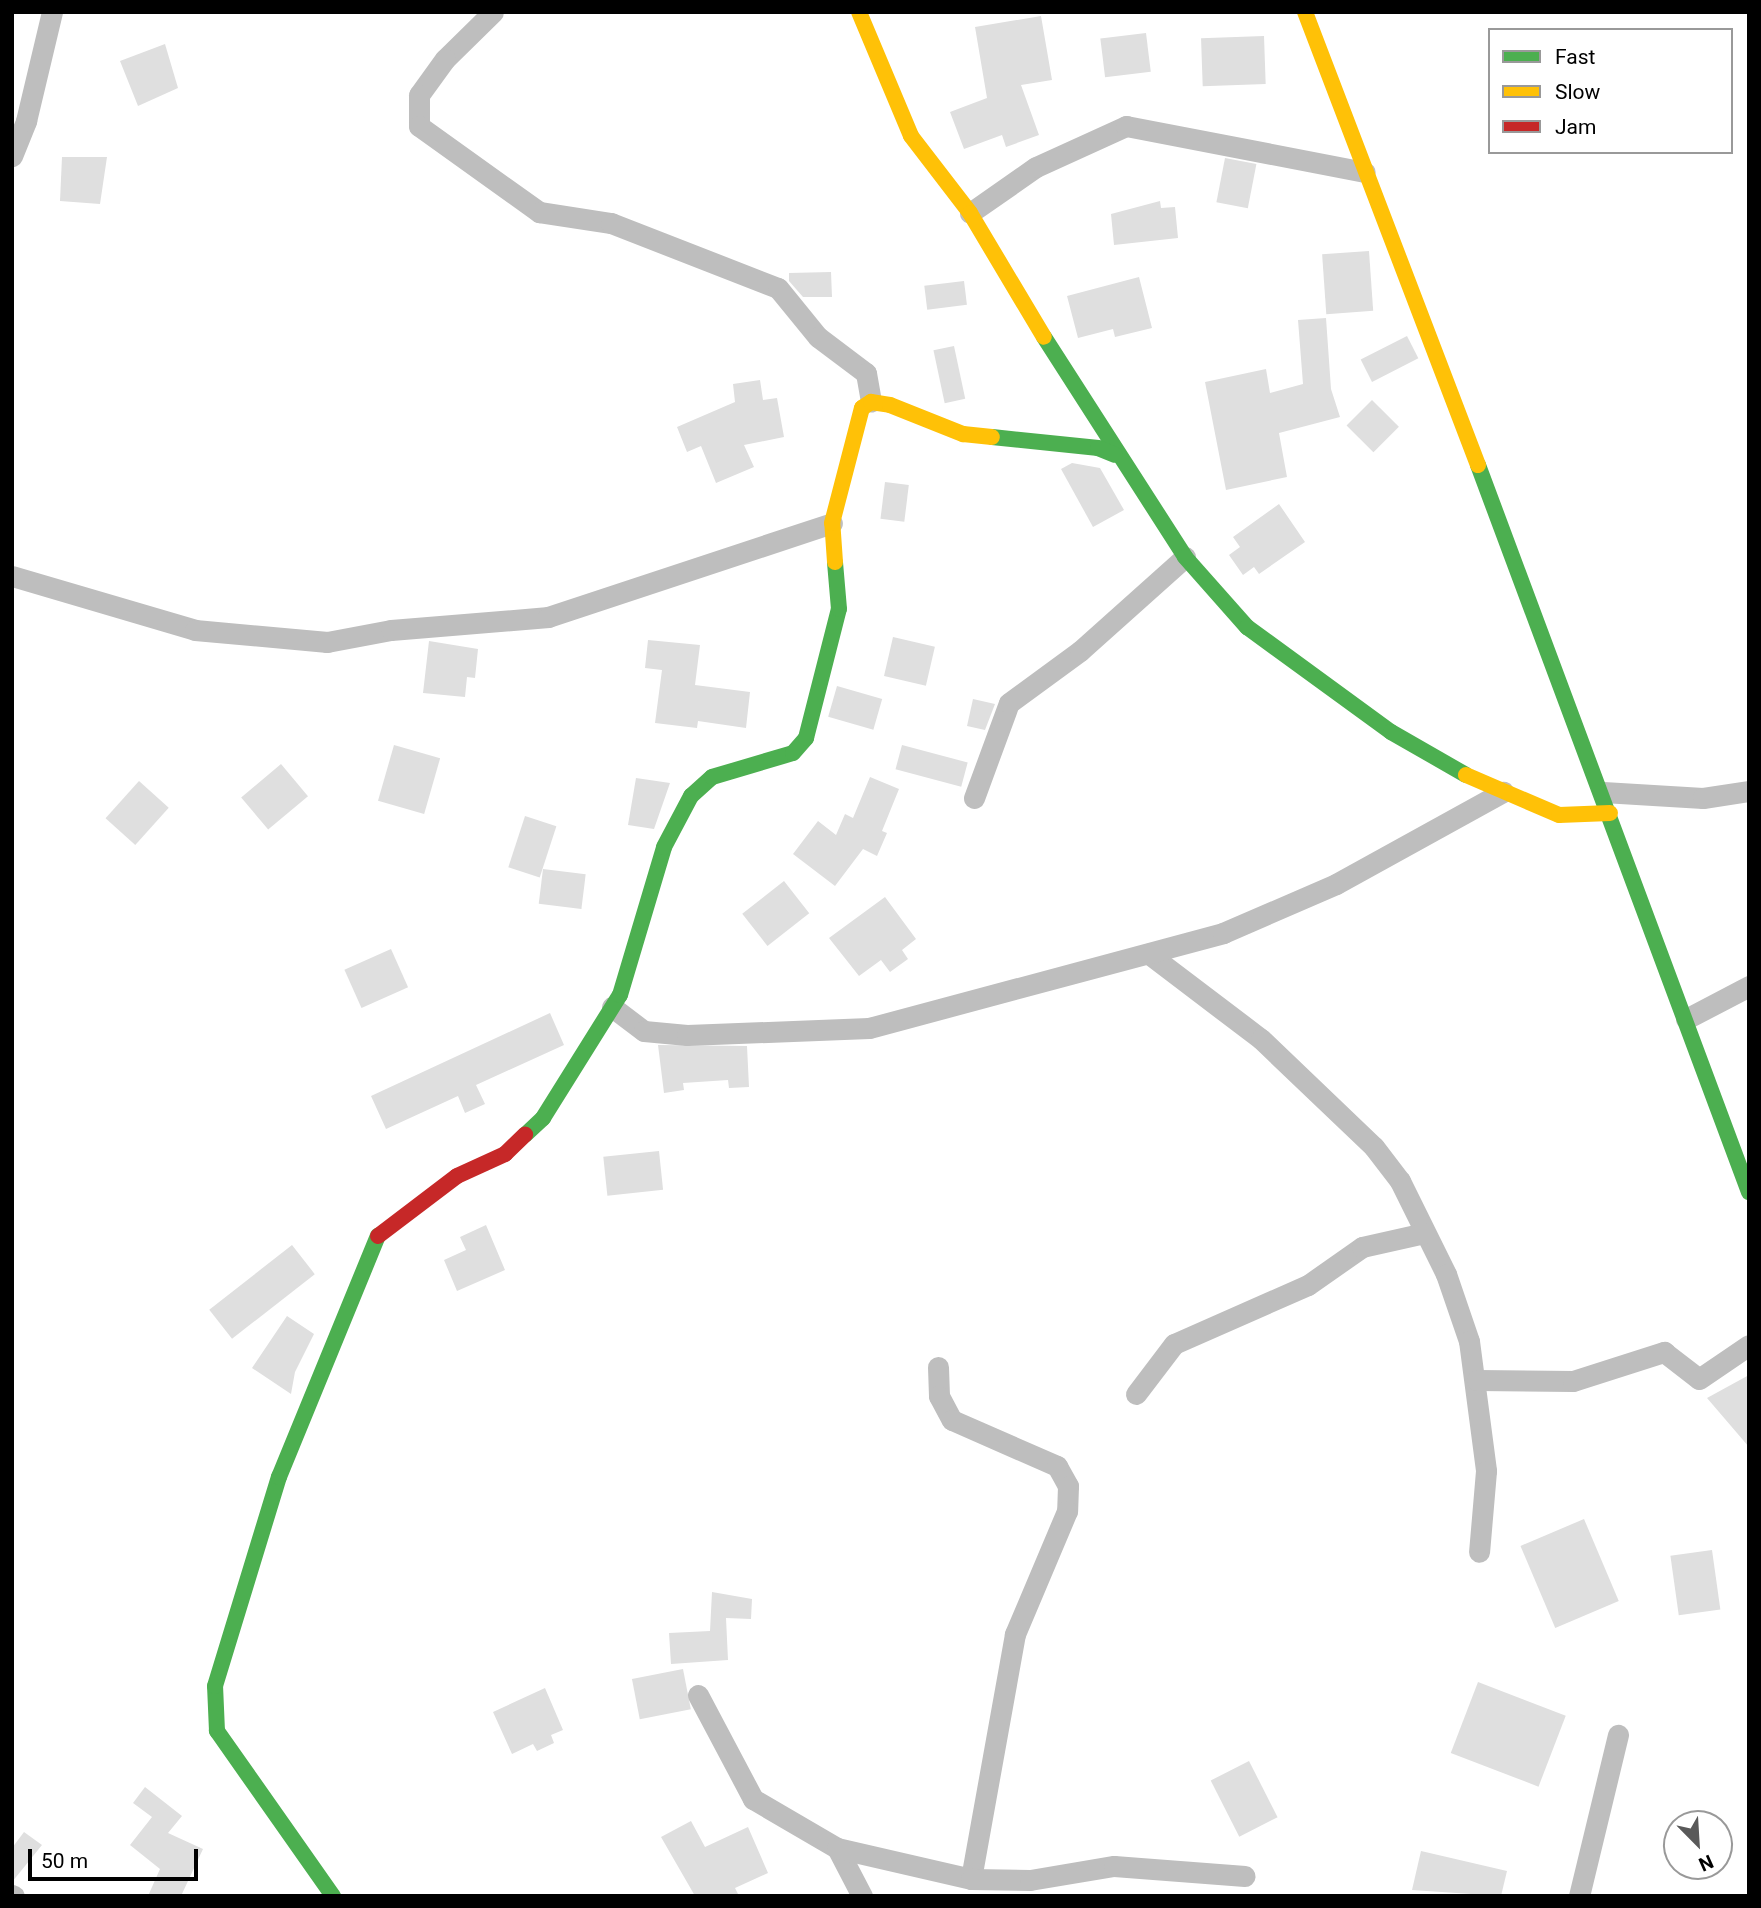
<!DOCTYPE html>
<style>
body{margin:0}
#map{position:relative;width:1761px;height:1908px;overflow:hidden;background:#fff;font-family:Roboto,sans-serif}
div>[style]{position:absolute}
.building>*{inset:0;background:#dfdfdf;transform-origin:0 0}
.street>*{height:21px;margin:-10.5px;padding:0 10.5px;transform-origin:10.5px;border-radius:10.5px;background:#bebebe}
.fast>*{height:16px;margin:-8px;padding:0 8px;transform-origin:8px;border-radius:8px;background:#4caf50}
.slow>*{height:16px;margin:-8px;padding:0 8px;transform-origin:8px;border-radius:8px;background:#ffc107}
.jam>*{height:16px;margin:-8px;padding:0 8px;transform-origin:8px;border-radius:8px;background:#c62828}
span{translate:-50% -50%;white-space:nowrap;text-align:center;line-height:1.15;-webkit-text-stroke:7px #fff;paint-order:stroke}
.frame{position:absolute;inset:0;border:14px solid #000;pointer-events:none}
.legend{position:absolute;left:1488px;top:28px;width:245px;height:126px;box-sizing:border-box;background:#fff;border:2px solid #999;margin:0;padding:9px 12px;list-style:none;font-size:21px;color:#000}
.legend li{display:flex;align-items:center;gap:14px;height:35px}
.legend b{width:35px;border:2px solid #999}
.north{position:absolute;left:1663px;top:1810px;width:70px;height:70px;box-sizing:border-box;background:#fff;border:2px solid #999;border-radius:50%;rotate:156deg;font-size:19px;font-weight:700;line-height:28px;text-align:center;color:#000}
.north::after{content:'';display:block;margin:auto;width:24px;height:32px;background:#595959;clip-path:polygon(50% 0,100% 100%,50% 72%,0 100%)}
.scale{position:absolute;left:28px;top:1849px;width:170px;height:32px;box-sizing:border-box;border:4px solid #000;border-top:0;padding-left:9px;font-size:21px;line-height:24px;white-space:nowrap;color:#000;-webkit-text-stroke:5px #fff;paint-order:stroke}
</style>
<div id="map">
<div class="building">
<div style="clip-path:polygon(1041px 16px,1052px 80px,1021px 85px,1039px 135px,1006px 147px,1002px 135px,964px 149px,950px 112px,987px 98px,975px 27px)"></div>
<div style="left:1146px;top:33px;width:39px;height:46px;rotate:83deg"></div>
<div style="left:1264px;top:36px;width:48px;height:63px;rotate:88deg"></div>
<div style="clip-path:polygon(165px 44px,178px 88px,138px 106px,120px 61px)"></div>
<div style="clip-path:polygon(62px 157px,107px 157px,100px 204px,60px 201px)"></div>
<div style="left:1225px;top:158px;width:32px;height:45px;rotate:11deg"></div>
<div style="clip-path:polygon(1160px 201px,1161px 208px,1175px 207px,1178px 238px,1114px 245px,1111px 214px)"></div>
<div style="left:1369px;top:251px;width:60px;height:47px;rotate:86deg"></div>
<div style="clip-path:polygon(831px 272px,832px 297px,803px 297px,789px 281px,789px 273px)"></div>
<div style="clip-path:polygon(1139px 277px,1152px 328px,1115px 337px,1113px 329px,1078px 338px,1067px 296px)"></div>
<div style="left:964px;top:281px;width:24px;height:40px;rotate:83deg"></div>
<div style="clip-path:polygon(1326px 318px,1331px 389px,1340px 417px,1279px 433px,1287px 477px,1226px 490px,1205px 382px,1266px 369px,1270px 393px,1303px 384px,1298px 320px)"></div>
<div style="left:1407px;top:336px;width:25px;height:52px;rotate:63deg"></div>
<div style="left:954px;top:346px;width:54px;height:21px;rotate:78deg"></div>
<div style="clip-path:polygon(760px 380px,763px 400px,777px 398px,784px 437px,744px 445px,754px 467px,716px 483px,701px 446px,687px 452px,677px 427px,735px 402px,733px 384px)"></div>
<div style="left:1372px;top:400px;width:38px;height:36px;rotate:45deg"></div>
<div style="clip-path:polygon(1072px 463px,1100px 468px,1124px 510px,1093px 527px,1061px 469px)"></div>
<div style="left:885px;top:482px;width:24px;height:37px;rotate:7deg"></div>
<div style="clip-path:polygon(1279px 504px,1305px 542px,1259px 574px,1254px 567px,1243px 575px,1229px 555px,1240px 547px,1233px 537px)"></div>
<div style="left:893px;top:637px;width:43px;height:40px;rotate:13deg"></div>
<div style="clip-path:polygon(648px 640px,700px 645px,695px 685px,750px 692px,746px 728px,698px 721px,697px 728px,655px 723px,662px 670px,645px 668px)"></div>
<div style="clip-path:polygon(429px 641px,478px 649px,475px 678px,467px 677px,465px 697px,423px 693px)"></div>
<div style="left:837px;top:686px;width:47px;height:32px;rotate:16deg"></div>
<div style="clip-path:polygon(973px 699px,995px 704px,985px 730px,967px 726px)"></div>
<div style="left:394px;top:745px;width:48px;height:58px;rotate:16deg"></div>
<div style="left:902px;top:745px;width:68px;height:25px;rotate:15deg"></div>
<div style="left:281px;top:764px;width:42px;height:52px;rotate:50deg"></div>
<div style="clip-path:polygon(870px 777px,899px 789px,882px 831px,887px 833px,877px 856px,863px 849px,835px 886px,793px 854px,818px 821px,836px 835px,845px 814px,853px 818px)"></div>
<div style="clip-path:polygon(636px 778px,670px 783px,654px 829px,628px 825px)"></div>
<div style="left:139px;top:781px;width:40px;height:50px;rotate:42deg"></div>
<div style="left:525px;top:816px;width:33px;height:54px;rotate:18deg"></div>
<div style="left:543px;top:869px;width:43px;height:35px;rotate:7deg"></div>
<div style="left:784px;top:881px;width:41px;height:53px;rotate:52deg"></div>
<div style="clip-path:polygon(885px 897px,916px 939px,902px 950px,908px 959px,890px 972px,881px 960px,859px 976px,829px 938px)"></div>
<div style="left:391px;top:949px;width:42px;height:51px;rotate:66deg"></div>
<div style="clip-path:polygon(550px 1013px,564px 1045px,476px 1085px,485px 1104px,465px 1113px,458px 1096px,386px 1129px,371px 1096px)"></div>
<div style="clip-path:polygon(658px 1045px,747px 1046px,749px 1087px,729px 1088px,728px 1080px,683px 1083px,684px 1090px,664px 1093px)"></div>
<div style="left:659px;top:1151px;width:39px;height:56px;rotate:84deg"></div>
<div style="clip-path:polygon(486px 1225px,505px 1270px,457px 1291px,444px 1260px,466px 1250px,460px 1237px)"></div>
<div style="left:292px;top:1245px;width:37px;height:105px;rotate:52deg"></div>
<div style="clip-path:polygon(287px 1316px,314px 1334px,295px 1372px,291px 1394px,252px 1368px)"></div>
<div style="clip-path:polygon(1749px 1375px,1749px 1447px,1707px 1398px)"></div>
<div style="left:1584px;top:1519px;width:89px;height:69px;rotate:67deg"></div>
<div style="left:1712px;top:1550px;width:60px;height:42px;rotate:82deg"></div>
<div style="clip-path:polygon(712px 1592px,752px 1599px,751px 1619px,726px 1618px,728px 1660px,671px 1664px,669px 1633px,710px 1631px)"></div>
<div style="left:683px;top:1669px;width:41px;height:52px;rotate:79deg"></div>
<div style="left:1478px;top:1682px;width:94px;height:76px;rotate:21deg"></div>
<div style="clip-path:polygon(545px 1688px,563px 1730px,551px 1735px,554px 1743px,537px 1751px,533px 1744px,512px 1754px,493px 1712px)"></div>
<div style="left:1249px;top:1761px;width:63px;height:43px;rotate:63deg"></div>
<div style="clip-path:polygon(145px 1787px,182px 1816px,168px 1833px,203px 1849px,181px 1896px,148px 1896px,160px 1869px,130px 1845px,152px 1817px,133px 1803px)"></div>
<div style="clip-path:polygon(691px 1821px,705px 1847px,748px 1827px,768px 1873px,735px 1888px,739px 1896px,695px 1896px,661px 1837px)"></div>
<div style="clip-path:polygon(24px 1832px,42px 1845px,12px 1882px,12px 1848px)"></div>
<div style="clip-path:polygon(1421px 1851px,1507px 1871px,1501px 1896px,1412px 1890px)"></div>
</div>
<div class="street">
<div style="left:493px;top:12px;width:67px;rotate:135.6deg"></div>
<div style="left:445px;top:59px;width:44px;rotate:125.8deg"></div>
<div style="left:419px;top:95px;width:31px;rotate:90deg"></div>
<div style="left:419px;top:126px;width:148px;rotate:35.6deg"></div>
<div style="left:539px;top:212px;width:73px;rotate:8.7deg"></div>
<div style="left:611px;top:223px;width:179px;rotate:21.3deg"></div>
<div style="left:778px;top:288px;width:63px;rotate:50.8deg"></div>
<div style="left:818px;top:337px;width:60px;rotate:36.9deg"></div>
<div style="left:866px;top:373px;width:29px;rotate:80deg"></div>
<div style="left:12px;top:156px;width:38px;rotate:-68deg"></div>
<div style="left:26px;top:121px;width:112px;rotate:-76.6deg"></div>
<div style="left:970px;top:213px;width:80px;rotate:-34.9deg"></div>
<div style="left:1036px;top:167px;width:99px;rotate:-24.5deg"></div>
<div style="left:1126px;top:126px;width:243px;rotate:10.9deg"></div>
<div style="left:12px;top:576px;width:191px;rotate:16.4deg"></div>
<div style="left:195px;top:630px;width:133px;rotate:5.2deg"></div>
<div style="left:327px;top:642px;width:65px;rotate:-10.6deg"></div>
<div style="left:391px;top:630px;width:158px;rotate:-4.7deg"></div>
<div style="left:548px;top:617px;width:299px;rotate:-18.3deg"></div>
<div style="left:1603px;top:792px;width:100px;rotate:3.4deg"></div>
<div style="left:1703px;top:798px;width:47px;rotate:-8.7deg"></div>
<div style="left:974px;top:798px;width:101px;rotate:-69.8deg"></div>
<div style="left:1009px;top:703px;width:88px;rotate:-36.2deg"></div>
<div style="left:1080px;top:651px;width:141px;rotate:-41.8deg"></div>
<div style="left:1149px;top:954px;width:141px;rotate:37.2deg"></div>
<div style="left:1261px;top:1039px;width:156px;rotate:43.7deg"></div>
<div style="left:1374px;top:1147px;width:43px;rotate:52.6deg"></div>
<div style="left:1400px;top:1181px;width:104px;rotate:63.7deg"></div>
<div style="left:1446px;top:1274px;width:71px;rotate:71.1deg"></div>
<div style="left:1469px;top:1341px;width:131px;rotate:82.5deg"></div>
<div style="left:1486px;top:1471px;width:81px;rotate:94.9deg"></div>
<div style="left:612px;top:1007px;width:40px;rotate:37deg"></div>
<div style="left:644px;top:1031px;width:43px;rotate:5.3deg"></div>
<div style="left:687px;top:1035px;width:182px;rotate:-2.2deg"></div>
<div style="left:869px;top:1028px;width:367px;rotate:-15deg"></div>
<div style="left:1223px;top:933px;width:123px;rotate:-23.4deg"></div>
<div style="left:1336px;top:884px;width:191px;rotate:-28.9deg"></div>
<div style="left:1686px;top:1019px;width:71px;rotate:-27.6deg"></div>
<div style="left:938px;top:1367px;width:29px;rotate:88deg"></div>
<div style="left:939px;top:1396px;width:27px;rotate:62deg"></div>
<div style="left:952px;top:1420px;width:115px;rotate:23.7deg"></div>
<div style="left:1057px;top:1466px;width:23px;rotate:61deg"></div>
<div style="left:1068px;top:1486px;width:25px;rotate:92deg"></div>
<div style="left:1067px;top:1511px;width:134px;rotate:112.9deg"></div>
<div style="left:1015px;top:1634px;width:249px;rotate:100.2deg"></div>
<div style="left:1477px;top:1380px;width:96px;rotate:0.6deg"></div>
<div style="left:1573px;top:1381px;width:96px;rotate:-17.7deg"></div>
<div style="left:1664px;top:1352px;width:44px;rotate:37.6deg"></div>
<div style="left:1699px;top:1379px;width:60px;rotate:-34.2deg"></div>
<div style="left:1136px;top:1394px;width:63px;rotate:-52.8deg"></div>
<div style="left:1174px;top:1344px;width:146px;rotate:-23.8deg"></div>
<div style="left:1308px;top:1285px;width:66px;rotate:-35.1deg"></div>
<div style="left:1362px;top:1247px;width:64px;rotate:-12.7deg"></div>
<div style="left:698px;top:1695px;width:118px;rotate:62.1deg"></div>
<div style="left:753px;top:1799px;width:97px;rotate:30.3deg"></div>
<div style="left:837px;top:1848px;width:54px;rotate:62.5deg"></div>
<div style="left:837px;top:1848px;width:138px;rotate:13deg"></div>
<div style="left:971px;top:1879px;width:59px;rotate:1deg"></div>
<div style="left:1030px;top:1880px;width:85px;rotate:-9.5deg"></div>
<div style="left:1114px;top:1866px;width:131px;rotate:4.4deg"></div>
<div style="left:12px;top:1895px;width:2px;rotate:27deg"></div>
<div style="left:1579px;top:1896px;width:166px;rotate:-76.4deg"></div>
</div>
<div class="fast">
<div style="left:1044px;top:337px;width:261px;rotate:57.3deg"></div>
<div style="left:1185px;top:557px;width:94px;rotate:48.5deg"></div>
<div style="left:1247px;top:627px;width:178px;rotate:36.1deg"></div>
<div style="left:1391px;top:732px;width:86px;rotate:29.8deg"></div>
<div style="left:992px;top:437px;width:107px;rotate:5.9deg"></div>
<div style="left:1098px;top:448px;width:18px;rotate:22deg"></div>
<div style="left:1478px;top:465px;width:776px;rotate:69.56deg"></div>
<div style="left:525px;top:1135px;width:25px;rotate:-43deg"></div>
<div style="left:543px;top:1118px;width:145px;rotate:-58deg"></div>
<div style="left:620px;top:995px;width:154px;rotate:-73.4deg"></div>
<div style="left:664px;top:847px;width:58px;rotate:-62.1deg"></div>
<div style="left:691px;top:796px;width:28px;rotate:-42deg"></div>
<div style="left:712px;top:777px;width:84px;rotate:-16.5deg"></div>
<div style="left:793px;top:753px;width:20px;rotate:-49deg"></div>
<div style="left:806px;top:738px;width:133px;rotate:-75.7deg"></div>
<div style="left:839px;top:609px;width:47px;rotate:-94.9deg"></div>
<div style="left:333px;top:1896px;width:202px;rotate:-125.1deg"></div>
<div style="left:217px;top:1731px;width:45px;rotate:-92.5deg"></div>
<div style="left:215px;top:1686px;width:219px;rotate:-73deg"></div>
<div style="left:279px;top:1477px;width:261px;rotate:-67.7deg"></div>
</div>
<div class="slow">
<div style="left:859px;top:12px;width:134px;rotate:67.2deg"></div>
<div style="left:911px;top:136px;width:97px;rotate:52.5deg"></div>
<div style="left:970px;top:213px;width:144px;rotate:59.2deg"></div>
<div style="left:1305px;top:12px;width:485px;rotate:69.1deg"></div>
<div style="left:835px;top:562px;width:39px;rotate:-94deg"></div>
<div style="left:832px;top:523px;width:119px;rotate:-75.4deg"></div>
<div style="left:862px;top:408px;width:11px;rotate:-34deg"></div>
<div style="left:871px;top:402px;width:19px;rotate:9deg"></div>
<div style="left:890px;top:405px;width:79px;rotate:21.7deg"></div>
<div style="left:963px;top:434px;width:29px;rotate:6deg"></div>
<div style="left:1466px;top:775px;width:101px;rotate:23.3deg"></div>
<div style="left:1559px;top:815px;width:51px;rotate:-2.2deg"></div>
</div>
<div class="jam">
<div style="left:378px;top:1236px;width:99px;rotate:-37.2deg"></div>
<div style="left:457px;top:1176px;width:53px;rotate:-24.6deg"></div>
<div style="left:505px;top:1154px;width:28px;rotate:-44deg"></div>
</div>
<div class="frame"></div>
<ul class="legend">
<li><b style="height:9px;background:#4caf50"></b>Fast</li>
<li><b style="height:9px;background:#ffc107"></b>Slow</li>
<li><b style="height:9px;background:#c62828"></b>Jam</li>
</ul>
<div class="north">N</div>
<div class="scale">50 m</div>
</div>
